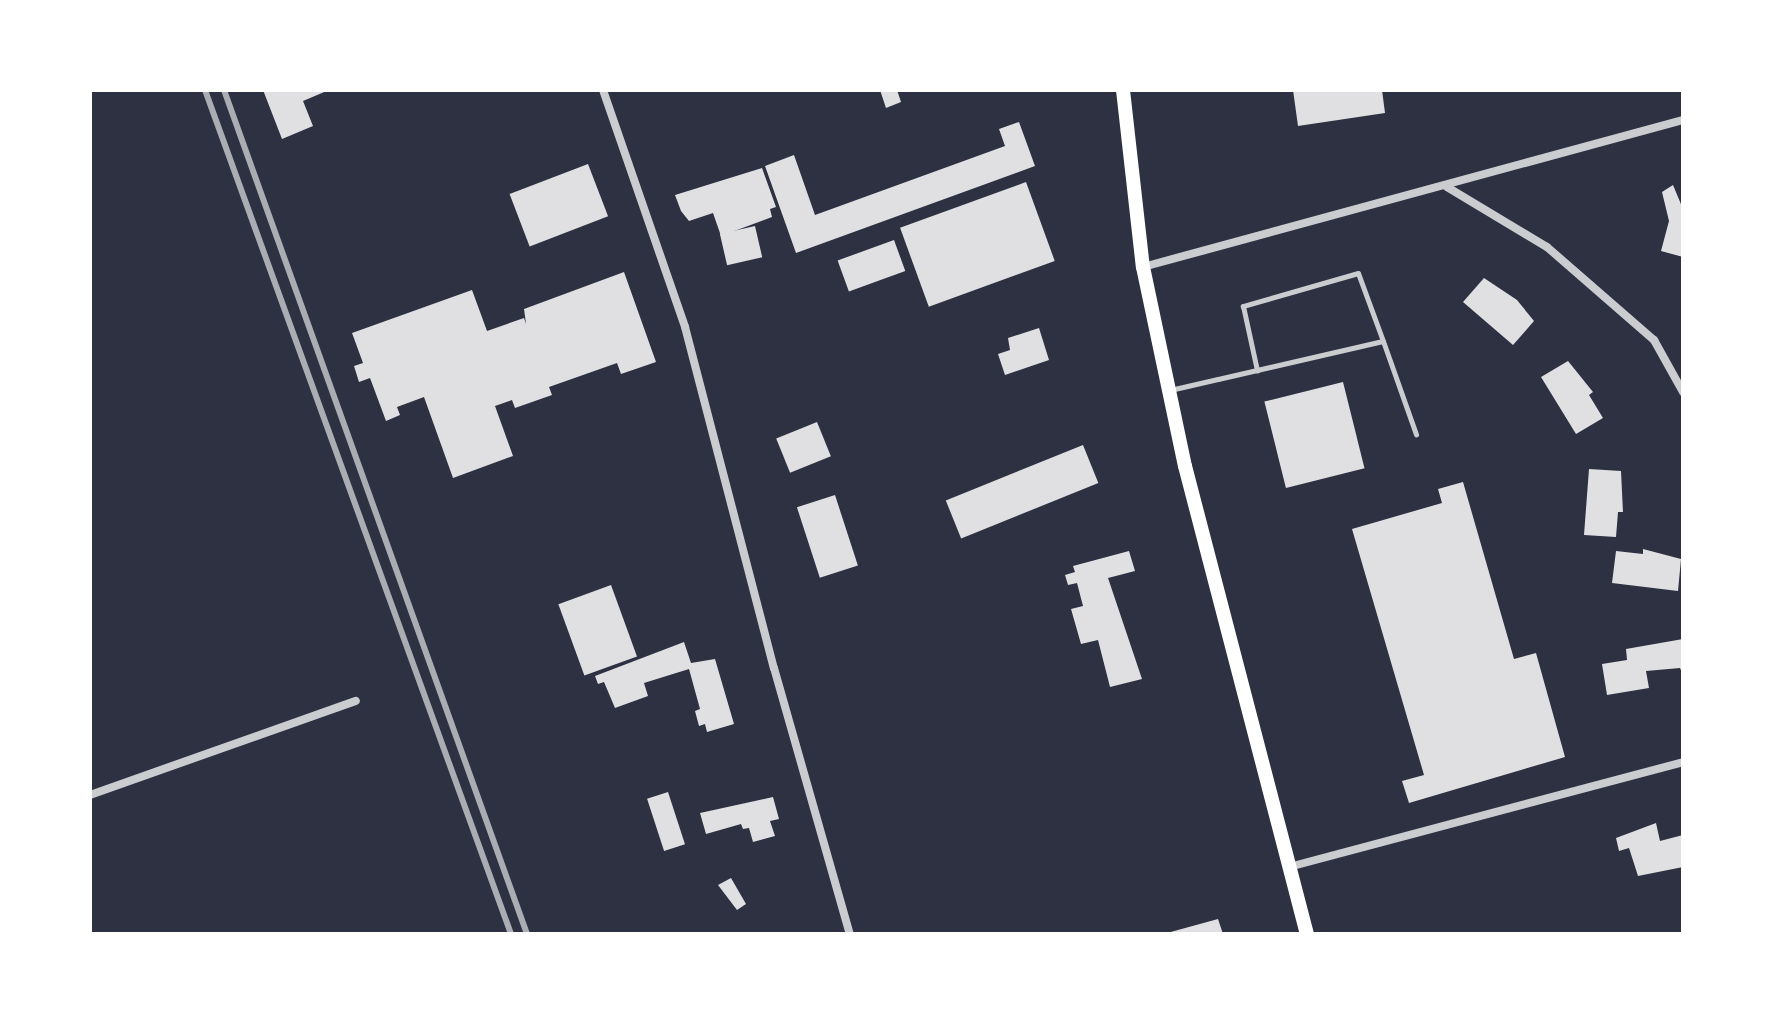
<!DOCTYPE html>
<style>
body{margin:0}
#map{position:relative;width:1773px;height:1024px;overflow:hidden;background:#2d3142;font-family:Barlow,sans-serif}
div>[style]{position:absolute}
.building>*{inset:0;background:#e0e0e3;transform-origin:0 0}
.service>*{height:5px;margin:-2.5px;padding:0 2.5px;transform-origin:2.5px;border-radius:2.5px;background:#caccd0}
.minor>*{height:8px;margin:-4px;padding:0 4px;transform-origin:4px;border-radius:4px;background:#caccd0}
.secondary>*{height:14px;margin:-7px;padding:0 7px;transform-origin:7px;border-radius:7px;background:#fff}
.rail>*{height:6px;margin:-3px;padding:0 3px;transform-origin:3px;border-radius:3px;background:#abadb3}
span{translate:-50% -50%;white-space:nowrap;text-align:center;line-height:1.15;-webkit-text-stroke:7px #fff;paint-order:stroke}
.frame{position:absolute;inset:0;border:92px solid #fff;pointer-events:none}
</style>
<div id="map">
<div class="building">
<div style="clip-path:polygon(263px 90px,329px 90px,303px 101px,313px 126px,282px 139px)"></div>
<div style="clip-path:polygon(880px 90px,897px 90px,901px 102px,886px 108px)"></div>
<div style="clip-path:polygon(1293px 90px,1382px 90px,1385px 113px,1298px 126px)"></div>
<div style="clip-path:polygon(1019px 122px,1035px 166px,796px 253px,765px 166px,794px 155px,815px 215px,1005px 146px,999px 129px)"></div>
<div style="left:588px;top:164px;width:56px;height:84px;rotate:69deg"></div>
<div style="clip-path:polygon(762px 168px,776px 207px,770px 209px,772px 217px,721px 236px,713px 213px,689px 221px,681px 211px,675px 195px)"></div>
<div style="left:1026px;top:182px;width:84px;height:134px;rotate:70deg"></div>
<div style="clip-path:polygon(1673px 185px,1683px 209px,1683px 257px,1661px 251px,1669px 221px,1662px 192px)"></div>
<div style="left:755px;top:226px;width:32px;height:36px;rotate:77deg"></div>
<div style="left:894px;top:240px;width:33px;height:60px;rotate:70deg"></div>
<div style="clip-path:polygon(624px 272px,656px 362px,621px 374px,617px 363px,549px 387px,552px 395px,515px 408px,512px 400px,495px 406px,513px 456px,453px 478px,424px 397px,397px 407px,400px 415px,386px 421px,370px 378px,359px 382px,354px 366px,363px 363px,352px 333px,472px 290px,487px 331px,524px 318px,526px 324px,524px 309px)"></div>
<div style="clip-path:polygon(1484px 278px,1517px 300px,1534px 321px,1513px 345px,1463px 302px)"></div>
<div style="clip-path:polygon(1039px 328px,1049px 360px,1005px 375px,998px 354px,1010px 350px,1008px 338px)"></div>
<div style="clip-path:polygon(1568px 361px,1593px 392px,1589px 395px,1603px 418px,1576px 434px,1541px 377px)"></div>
<div style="left:1343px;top:382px;width:89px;height:81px;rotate:76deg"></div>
<div style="left:817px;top:422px;width:37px;height:44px;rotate:68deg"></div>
<div style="left:1083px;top:445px;width:41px;height:148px;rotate:68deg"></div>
<div style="clip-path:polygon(1589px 469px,1621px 471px,1623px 512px,1618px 512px,1616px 537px,1584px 535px)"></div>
<div style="clip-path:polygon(1463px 482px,1514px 659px,1536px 653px,1565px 757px,1409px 803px,1402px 781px,1424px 775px,1352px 529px,1442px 503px,1438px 489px)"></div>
<div style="left:835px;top:495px;width:74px;height:40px;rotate:72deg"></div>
<div style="clip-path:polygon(1643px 549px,1681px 559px,1678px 591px,1612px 583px,1616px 551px,1643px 554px)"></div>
<div style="clip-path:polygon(1129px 551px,1135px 571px,1108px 578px,1142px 679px,1110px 687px,1098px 640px,1081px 644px,1071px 609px,1083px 606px,1077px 583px,1068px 585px,1065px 575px,1075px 572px,1073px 566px)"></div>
<div style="left:611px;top:585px;width:76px;height:56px;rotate:70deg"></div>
<div style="clip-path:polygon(1683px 639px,1683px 675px,1680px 668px,1646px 671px,1649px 688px,1607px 695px,1602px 664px,1627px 660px,1626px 649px)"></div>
<div style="clip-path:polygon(684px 642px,691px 663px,715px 659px,734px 724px,707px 732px,705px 724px,699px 726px,695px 711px,700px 709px,689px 669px,644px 683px,648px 696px,615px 708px,604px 682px,598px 684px,595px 676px)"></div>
<div style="left:668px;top:792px;width:55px;height:22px;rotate:72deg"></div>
<div style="clip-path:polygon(773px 797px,779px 819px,770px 821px,775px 836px,753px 842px,749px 828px,743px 829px,741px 824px,706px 834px,700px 813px)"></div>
<div style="clip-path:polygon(1656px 823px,1660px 841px,1683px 835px,1683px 867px,1638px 876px,1629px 848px,1619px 851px,1616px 838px)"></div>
<div style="clip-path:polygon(731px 878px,746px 904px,737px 910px,718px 885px)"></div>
<div style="clip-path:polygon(1218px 919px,1223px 934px,1167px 934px,1167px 933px)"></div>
</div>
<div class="service">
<div style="left:1383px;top:341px;width:99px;rotate:70.5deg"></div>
<div style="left:1170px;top:390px;width:49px;rotate:-12.9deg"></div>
<div style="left:1218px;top:379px;width:40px;rotate:-13deg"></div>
<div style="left:1257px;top:370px;width:129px;rotate:-13deg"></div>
<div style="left:1383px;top:341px;width:72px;rotate:-110.2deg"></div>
<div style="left:1358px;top:273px;width:120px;rotate:164deg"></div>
<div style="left:1243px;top:306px;width:66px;rotate:77.7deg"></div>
</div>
<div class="minor">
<div style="left:603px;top:90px;width:251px;rotate:70.9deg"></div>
<div style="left:685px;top:327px;width:352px;rotate:75.4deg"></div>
<div style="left:774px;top:668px;width:277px;rotate:74.1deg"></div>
<div style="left:1447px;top:187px;width:117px;rotate:31deg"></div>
<div style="left:1547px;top:247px;width:142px;rotate:41deg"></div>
<div style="left:1654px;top:340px;width:60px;rotate:60.9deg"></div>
<div style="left:1143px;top:267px;width:560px;rotate:-15.23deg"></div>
<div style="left:90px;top:795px;width:282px;rotate:-19.5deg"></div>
<div style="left:1289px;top:867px;width:408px;rotate:-14.9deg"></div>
</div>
<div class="secondary">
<div style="left:1123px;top:90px;width:178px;rotate:83.6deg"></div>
<div style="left:1143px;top:267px;width:203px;rotate:78.1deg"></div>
<div style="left:1185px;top:466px;width:484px;rotate:75.4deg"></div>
</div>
<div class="rail">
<div style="left:205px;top:90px;width:898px;rotate:70.07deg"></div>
<div style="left:224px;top:90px;width:897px;rotate:70.25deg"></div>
</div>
<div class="frame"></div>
</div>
